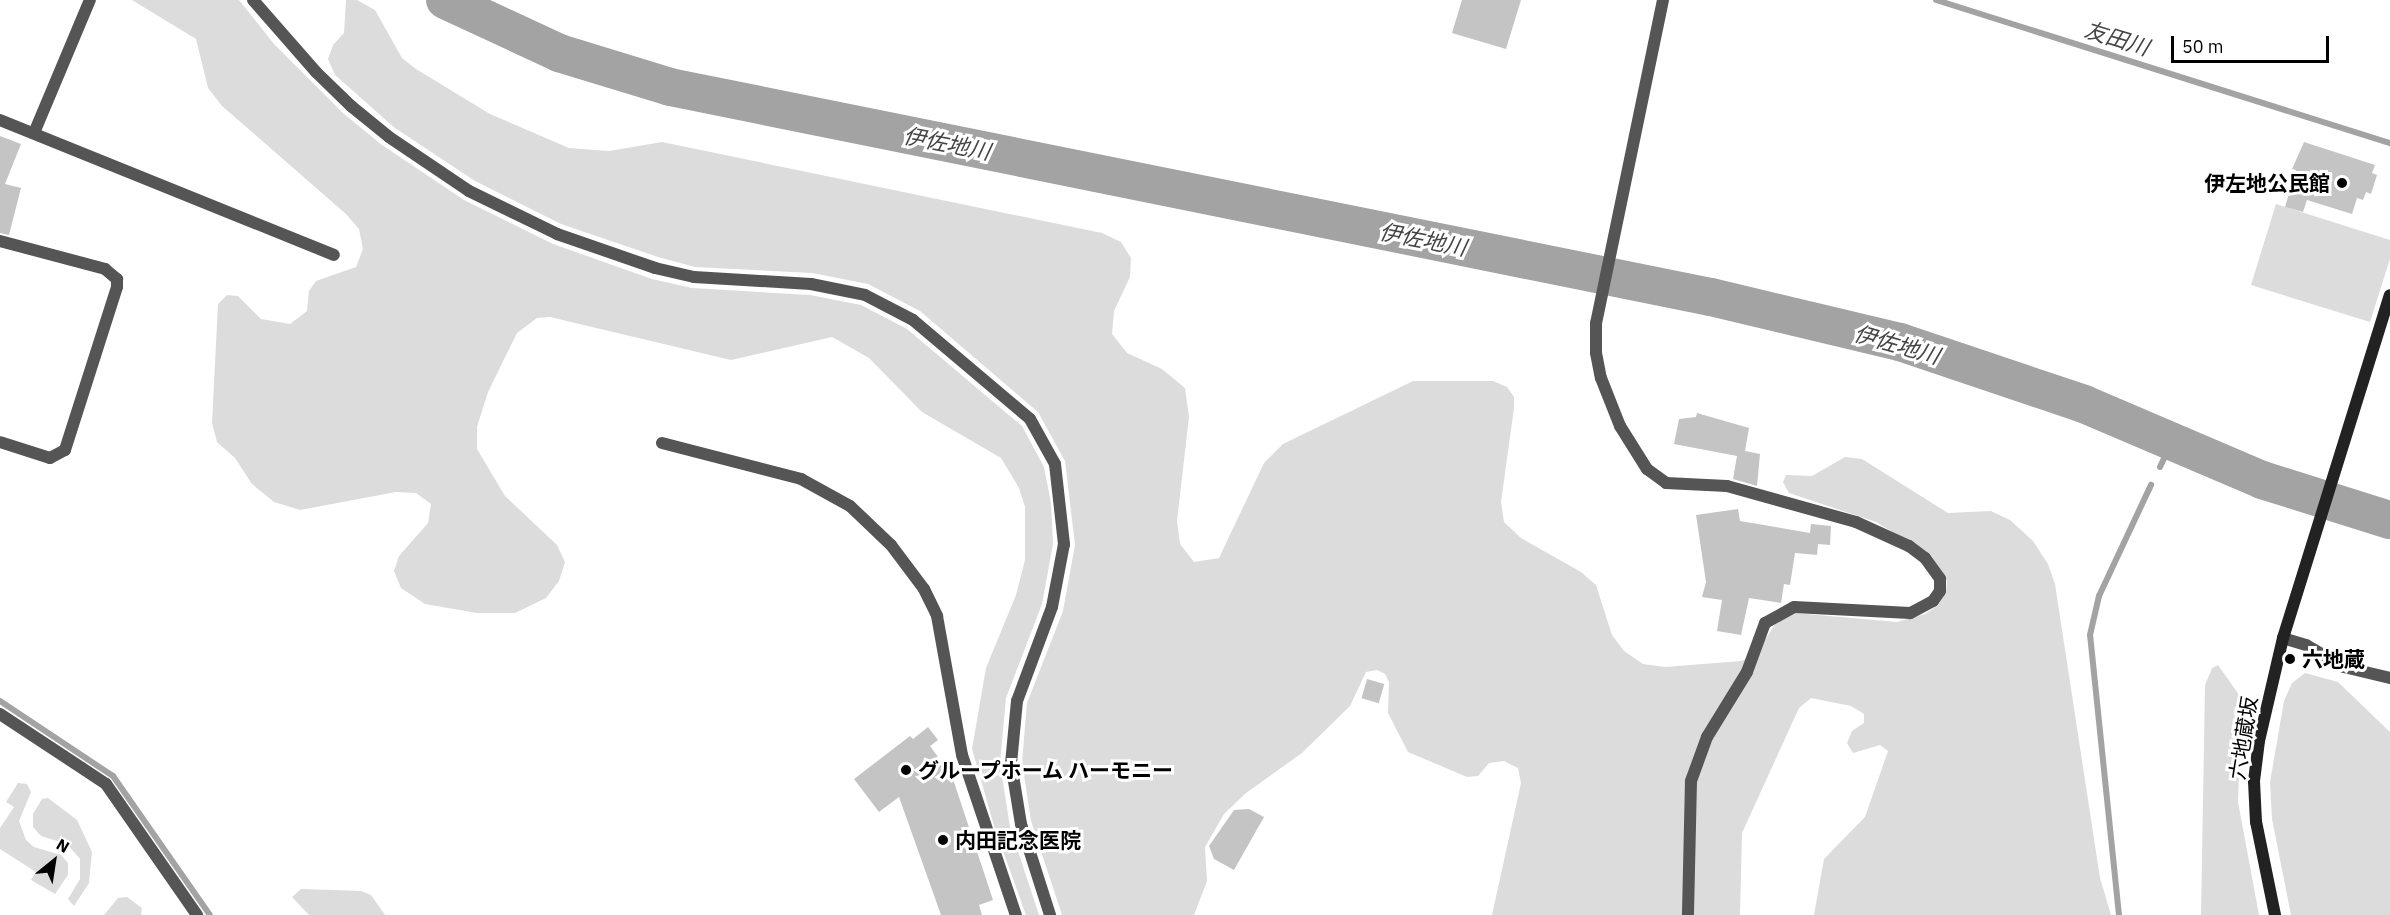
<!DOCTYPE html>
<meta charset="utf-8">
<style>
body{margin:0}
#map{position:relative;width:2390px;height:915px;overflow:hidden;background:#fff;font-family:"IBM Plex Sans","Noto Sans JP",sans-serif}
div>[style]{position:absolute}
.green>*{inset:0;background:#dcdcdc}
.stream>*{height:6px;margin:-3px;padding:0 3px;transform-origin:3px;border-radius:3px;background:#a3a3a3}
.river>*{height:38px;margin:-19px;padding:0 19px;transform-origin:19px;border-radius:19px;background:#a3a3a3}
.building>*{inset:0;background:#c4c4c4;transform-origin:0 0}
.street>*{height:12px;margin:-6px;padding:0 6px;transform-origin:6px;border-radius:6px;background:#555}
.secondary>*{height:12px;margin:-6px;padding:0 6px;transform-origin:6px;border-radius:6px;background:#222}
.dots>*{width:16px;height:16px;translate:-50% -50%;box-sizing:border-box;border:3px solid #fff;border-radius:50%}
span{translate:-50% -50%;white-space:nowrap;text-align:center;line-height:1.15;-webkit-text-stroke:6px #fff;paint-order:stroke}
.poi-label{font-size:21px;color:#000;font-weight:700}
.right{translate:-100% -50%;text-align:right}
.left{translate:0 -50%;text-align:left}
.street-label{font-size:21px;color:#000}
.water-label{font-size:22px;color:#444;font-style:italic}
.north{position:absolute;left:24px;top:831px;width:60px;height:60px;-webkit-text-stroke:4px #fff;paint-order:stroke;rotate:30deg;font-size:16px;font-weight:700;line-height:24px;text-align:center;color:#000}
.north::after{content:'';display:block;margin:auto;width:21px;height:27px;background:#000;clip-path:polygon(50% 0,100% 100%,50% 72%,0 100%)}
.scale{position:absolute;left:2171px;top:36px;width:158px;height:27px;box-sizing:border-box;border:3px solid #000;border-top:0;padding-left:8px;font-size:18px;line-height:21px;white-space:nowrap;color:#000;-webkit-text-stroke:4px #fff;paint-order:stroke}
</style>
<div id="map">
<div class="green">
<div style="clip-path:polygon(132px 0,239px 0,274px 44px,344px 114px,382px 145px,464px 200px,553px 244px,652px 279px,692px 288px,810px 295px,861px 305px,907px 329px,1022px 426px,1044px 467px,1051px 503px,1053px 544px,1042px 604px,1006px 698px,1000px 763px,1010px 827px,1039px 915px,1026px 915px,995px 829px,972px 749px,986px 668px,1016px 595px,1025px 560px,1025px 507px,1019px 488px,1001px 458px,922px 412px,869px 358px,832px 337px,731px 360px,550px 317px,537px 318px,517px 333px,488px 392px,477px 427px,477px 449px,505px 496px,557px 545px,565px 562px,559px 581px,546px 598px,515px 613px,477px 613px,425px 604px,401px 588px,394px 571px,399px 556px,428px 523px,431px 504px,416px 493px,396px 492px,300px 510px,274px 502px,252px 484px,235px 458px,217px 442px,212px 423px,218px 304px,227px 295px,238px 296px,261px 319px,290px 324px,307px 311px,309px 291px,316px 281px,356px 267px,363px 249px,359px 229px,346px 214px,222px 106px,208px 88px,196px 39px)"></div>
<div style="clip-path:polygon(346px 0,357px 0,375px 10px,402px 58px,416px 69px,490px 114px,569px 148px,609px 151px,662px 142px,1102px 233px,1121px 242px,1131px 258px,1130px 277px,1114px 311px,1112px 334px,1127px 353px,1162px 369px,1185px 388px,1189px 417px,1177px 521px,1180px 544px,1194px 562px,1219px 558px,1264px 463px,1283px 444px,1413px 381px,1493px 381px,1507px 387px,1514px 397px,1514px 408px,1501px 502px,1504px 522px,1521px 538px,1581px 572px,1596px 585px,1612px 635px,1624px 651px,1643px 664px,1665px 667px,1741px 661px,1755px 656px,1777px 621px,1795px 613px,1897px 622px,1925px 614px,1937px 606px,1946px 593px,1947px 578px,1929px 554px,1876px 522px,1789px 493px,1783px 482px,1786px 475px,1812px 476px,1845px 457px,1862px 459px,1948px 513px,1991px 511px,2010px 520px,2033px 541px,2048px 564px,2055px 584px,2100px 878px,2111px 915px,1814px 915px,1824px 859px,1865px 817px,1888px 751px,1880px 745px,1853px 753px,1847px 743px,1852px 731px,1864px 723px,1864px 714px,1851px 706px,1811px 698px,1799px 708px,1742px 833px,1740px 915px,1492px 915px,1521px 783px,1518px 768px,1504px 761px,1489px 763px,1478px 776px,1467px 777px,1408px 752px,1388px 713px,1389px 682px,1385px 674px,1377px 670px,1366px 672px,1350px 706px,1302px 753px,1246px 793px,1224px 814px,1205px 847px,1207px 881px,1194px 915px,1062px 915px,1031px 821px,1022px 762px,1027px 703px,1063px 611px,1075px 545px,1065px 461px,1038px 412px,920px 311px,868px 284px,812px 273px,695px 267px,658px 257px,561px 224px,475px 181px,395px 128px,335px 75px,328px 59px,333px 45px,344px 33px)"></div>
<div style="clip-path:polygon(2276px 204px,2390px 240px,2390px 259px,2370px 322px,2251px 285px)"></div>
<div style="clip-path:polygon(2218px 665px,2242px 699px,2238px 802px,2259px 915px,2201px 915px,2205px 685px,2212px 668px)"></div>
<div style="clip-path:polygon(2305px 673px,2338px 682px,2390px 732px,2390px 915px,2291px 915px,2272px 819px,2270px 782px,2284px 701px,2292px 683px)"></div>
<div style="clip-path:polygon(18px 783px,27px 784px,31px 792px,19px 821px,26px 840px,34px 847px,61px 855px,68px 863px,68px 875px,55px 894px,31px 880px,36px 872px,0 849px,0 828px,14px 807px,6px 802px)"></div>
<div style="clip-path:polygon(48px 798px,77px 820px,92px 852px,89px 883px,74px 906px,68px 899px,80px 879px,80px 859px,67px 844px,41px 836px,33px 827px,33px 814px,42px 799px)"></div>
<div style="clip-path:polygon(301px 889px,361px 891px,371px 895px,385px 915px,309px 915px,292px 897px)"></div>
<div style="clip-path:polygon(127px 897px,142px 908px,141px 915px,104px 915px,118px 898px)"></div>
</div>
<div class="stream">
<div style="left:1936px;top:0;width:476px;rotate:17.5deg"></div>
<div style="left:2160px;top:467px;width:29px;rotate:-65deg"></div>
<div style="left:0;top:701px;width:136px;rotate:33.6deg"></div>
<div style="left:113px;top:776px;width:169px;rotate:55.1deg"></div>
<div style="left:2119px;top:915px;width:281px;rotate:-95.9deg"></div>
<div style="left:2090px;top:635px;width:40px;rotate:-77deg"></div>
<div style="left:2099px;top:596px;width:123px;rotate:-64.9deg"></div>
</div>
<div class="river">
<div style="left:445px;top:0;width:126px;rotate:24.9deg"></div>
<div style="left:559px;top:53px;width:116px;rotate:17deg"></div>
<div style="left:670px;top:87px;width:1062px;rotate:11.41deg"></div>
<div style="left:1711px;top:297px;width:194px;rotate:13.4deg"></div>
<div style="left:1900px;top:342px;width:194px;rotate:18.6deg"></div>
<div style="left:2084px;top:404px;width:194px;rotate:23.1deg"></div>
<div style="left:2262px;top:480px;width:134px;rotate:17.4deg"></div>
</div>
<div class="building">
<div style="clip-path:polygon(1462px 0,1521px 0,1506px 49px,1452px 33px)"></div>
<div style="clip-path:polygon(0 136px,21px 144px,5px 184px,21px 188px,9px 235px,0 233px)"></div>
<div style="clip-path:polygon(2304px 142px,2375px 165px,2372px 173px,2377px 175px,2371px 194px,2366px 192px,2363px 200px,2357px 198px,2352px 214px,2307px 200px,2303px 212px,2285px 207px,2296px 170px,2292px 169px)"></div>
<div style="clip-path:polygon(1697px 413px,1749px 428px,1745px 451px,1760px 454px,1757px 486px,1733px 479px,1737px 456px,1674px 444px,1679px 419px,1696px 417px)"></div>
<div style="clip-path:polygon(1738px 509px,1740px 521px,1810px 533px,1811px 524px,1831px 526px,1830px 545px,1818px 544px,1817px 555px,1795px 553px,1790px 585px,1784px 584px,1781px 603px,1749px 598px,1741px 635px,1717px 631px,1722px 600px,1702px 597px,1706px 582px,1696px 515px)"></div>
<div style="left:1367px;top:679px;width:18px;height:20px;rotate:16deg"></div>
<div style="clip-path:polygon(928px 727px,938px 740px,930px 746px,952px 776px,993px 900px,979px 905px,982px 915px,941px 915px,899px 797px,879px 812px,854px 779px,910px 736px,913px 739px)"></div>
<div style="clip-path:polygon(1249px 809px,1264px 817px,1234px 870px,1214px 859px,1209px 846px,1234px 810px)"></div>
</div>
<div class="street">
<div style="left:253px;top:0;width:96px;rotate:48.8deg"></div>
<div style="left:316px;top:72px;width:49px;rotate:44.2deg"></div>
<div style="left:351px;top:106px;width:49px;rotate:39.2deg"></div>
<div style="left:389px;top:137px;width:97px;rotate:34deg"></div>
<div style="left:469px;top:191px;width:98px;rotate:26deg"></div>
<div style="left:557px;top:234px;width:104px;rotate:19.1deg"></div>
<div style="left:655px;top:268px;width:40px;rotate:13deg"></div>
<div style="left:694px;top:277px;width:117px;rotate:3.4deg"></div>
<div style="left:811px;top:284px;width:55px;rotate:11.5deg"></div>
<div style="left:865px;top:295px;width:54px;rotate:27.5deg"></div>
<div style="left:913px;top:320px;width:153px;rotate:40.2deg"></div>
<div style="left:1030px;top:419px;width:51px;rotate:60.9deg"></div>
<div style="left:1055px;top:464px;width:81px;rotate:83.6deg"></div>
<div style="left:1064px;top:544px;width:64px;rotate:100.8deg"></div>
<div style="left:1052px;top:607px;width:100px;rotate:110.4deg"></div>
<div style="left:1017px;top:701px;width:62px;rotate:95.5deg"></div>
<div style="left:1011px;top:763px;width:62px;rotate:80.7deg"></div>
<div style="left:1021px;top:824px;width:96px;rotate:72.3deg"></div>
<div style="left:1663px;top:0;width:330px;rotate:101.7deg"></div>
<div style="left:1596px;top:323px;width:30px;rotate:90deg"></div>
<div style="left:1596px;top:353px;width:25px;rotate:79deg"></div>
<div style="left:1601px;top:378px;width:52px;rotate:68.4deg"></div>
<div style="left:1620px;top:426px;width:51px;rotate:57.9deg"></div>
<div style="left:1647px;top:469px;width:24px;rotate:36deg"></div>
<div style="left:1666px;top:483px;width:61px;rotate:2.8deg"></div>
<div style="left:1727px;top:486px;width:134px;rotate:15.6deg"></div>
<div style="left:1856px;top:522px;width:58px;rotate:24.4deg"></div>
<div style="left:1909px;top:546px;width:20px;rotate:37deg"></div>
<div style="left:1925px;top:558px;width:26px;rotate:54deg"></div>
<div style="left:1940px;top:579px;width:12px;rotate:90deg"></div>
<div style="left:1940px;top:591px;width:12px;rotate:125deg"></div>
<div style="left:1933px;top:601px;width:26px;rotate:152deg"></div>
<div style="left:1910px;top:613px;width:116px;rotate:-177deg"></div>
<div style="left:1794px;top:607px;width:33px;rotate:151deg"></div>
<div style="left:1765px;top:623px;width:52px;rotate:110.2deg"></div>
<div style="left:1747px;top:672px;width:76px;rotate:121.6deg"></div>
<div style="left:1707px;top:737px;width:47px;rotate:110deg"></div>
<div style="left:1691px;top:781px;width:134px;rotate:91.3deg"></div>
<div style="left:0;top:120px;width:360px;rotate:22deg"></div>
<div style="left:34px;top:133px;width:144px;rotate:-67.2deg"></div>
<div style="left:0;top:241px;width:109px;rotate:14.9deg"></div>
<div style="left:105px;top:269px;width:16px;rotate:40deg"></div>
<div style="left:117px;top:279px;width:8px;rotate:90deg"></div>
<div style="left:117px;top:287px;width:171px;rotate:107.7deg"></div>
<div style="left:65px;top:450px;width:17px;rotate:152deg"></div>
<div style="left:50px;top:458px;width:52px;rotate:-162.3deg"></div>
<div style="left:662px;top:443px;width:144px;rotate:14.5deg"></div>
<div style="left:801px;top:479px;width:56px;rotate:28.9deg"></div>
<div style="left:850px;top:506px;width:57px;rotate:43.6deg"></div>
<div style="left:891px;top:545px;width:55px;rotate:53.1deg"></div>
<div style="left:924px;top:589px;width:30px;rotate:64deg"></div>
<div style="left:937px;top:616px;width:141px;rotate:79.8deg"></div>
<div style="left:962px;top:755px;width:169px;rotate:71.4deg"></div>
<div style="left:2283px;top:638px;width:24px;rotate:17deg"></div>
<div style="left:2306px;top:645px;width:44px;rotate:30.1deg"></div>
<div style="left:2344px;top:667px;width:47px;rotate:13.4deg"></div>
<div style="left:0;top:714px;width:127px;rotate:33.4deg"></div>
<div style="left:106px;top:784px;width:160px;rotate:55.2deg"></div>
</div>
<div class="secondary">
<div style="left:2275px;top:915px;width:95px;rotate:-101.5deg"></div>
<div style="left:2256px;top:822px;width:41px;rotate:-92.8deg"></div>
<div style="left:2254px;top:781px;width:40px;rotate:-82.9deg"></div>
<div style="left:2259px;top:741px;width:106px;rotate:-76.9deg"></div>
<div style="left:2283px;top:638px;width:359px;rotate:-72.7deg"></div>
</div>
<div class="dots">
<div style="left:2342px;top:183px;background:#000"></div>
<div style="left:2290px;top:659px;background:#000"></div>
<div style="left:906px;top:770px;background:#000"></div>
<div style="left:943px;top:840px;background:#000"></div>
</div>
<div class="poi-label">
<span class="right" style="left:2330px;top:183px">伊左地公民館</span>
<span class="left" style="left:2302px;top:659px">六地蔵</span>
<span class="left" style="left:918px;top:770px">グループホーム ハーモニー</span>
<span class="left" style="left:955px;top:840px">内田記念医院</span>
</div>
<div class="street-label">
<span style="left:2243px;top:738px;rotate:-81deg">六地蔵坂</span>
</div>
<div class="water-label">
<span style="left:2117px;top:38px;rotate:17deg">友田川</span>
<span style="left:947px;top:143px;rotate:11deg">伊佐地川</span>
<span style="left:1423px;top:239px;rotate:11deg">伊佐地川</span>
<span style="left:1897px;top:344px;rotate:16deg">伊佐地川</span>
</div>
<div class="north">N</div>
<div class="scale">50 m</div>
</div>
